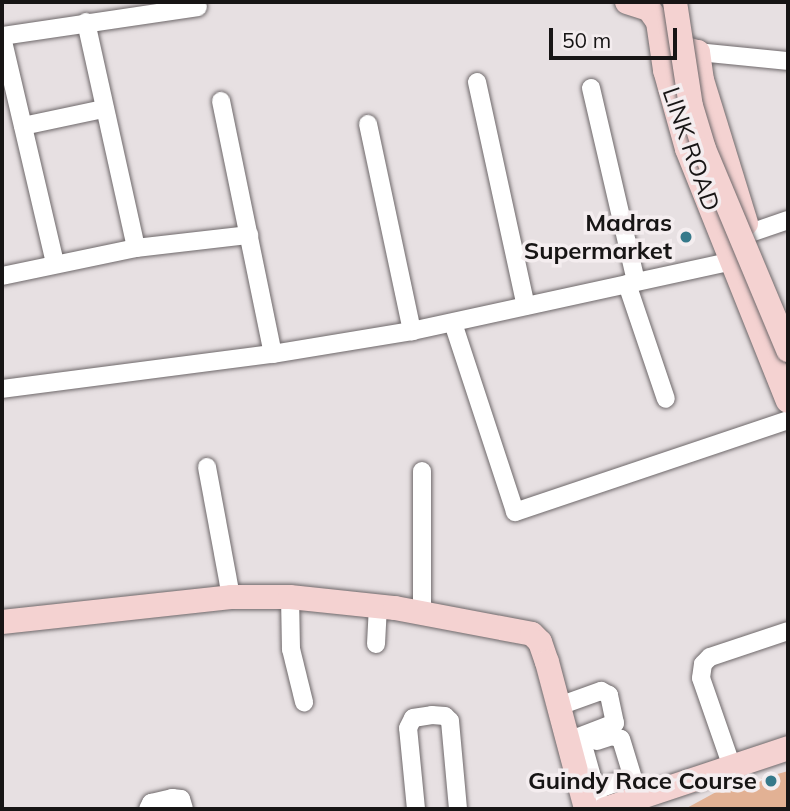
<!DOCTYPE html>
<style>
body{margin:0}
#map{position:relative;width:790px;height:811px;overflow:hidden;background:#e7e0e2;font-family:Mulish,sans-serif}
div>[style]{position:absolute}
.green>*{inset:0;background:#e2b194}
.roads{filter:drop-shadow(0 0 2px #6e686a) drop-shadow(0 0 2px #6e686a)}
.street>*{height:18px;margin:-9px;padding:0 9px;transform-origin:9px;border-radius:9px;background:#fff}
.secondary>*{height:24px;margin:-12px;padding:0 12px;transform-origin:12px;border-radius:12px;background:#f4d2d1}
.bridges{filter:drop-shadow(0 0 2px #6e686a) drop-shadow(0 0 2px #6e686a)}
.secondary-bridge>*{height:24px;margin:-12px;padding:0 12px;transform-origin:12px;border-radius:12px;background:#f4d2d1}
.dots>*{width:19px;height:19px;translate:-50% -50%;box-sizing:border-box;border:4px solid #f4edef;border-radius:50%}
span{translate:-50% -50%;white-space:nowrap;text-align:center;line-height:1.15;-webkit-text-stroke:7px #f4edef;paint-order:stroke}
.street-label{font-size:24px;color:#171515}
.poi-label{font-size:24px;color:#171515;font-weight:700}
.right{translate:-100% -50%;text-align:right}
.frame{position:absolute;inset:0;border:4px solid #171515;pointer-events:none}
.scale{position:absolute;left:549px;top:28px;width:128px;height:32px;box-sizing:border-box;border:4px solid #171515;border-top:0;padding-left:9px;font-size:21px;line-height:24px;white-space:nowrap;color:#171515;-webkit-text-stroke:5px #f4edef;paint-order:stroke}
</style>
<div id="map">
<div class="green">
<div style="clip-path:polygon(788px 771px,788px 809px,685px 809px,718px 791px)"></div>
</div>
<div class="roads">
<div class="street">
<div style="left:86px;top:22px;width:231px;rotate:77.5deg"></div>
<div style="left:2px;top:36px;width:198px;rotate:-8.4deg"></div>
<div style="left:2px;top:37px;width:232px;rotate:76.8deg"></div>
<div style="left:698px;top:52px;width:90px;rotate:5.7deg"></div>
<div style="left:477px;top:82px;width:229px;rotate:77.7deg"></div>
<div style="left:591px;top:88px;width:199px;rotate:76.9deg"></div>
<div style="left:221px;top:101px;width:258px;rotate:78.4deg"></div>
<div style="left:368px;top:124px;width:212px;rotate:78deg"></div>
<div style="left:23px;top:126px;width:82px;rotate:-12deg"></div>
<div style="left:750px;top:233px;width:40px;rotate:-18.9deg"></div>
<div style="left:2px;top:276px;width:137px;rotate:-11.8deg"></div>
<div style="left:136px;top:248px;width:114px;rotate:-6.6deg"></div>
<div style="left:627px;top:284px;width:121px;rotate:71.3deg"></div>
<div style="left:453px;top:323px;width:199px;rotate:71.8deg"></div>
<div style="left:515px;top:512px;width:288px;rotate:-18.6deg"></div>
<div style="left:2px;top:389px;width:273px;rotate:-7.4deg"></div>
<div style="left:273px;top:354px;width:141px;rotate:-9.4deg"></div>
<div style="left:412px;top:331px;width:329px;rotate:-12.3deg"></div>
<div style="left:207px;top:467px;width:132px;rotate:79.5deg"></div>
<div style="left:290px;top:597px;width:52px;rotate:88.9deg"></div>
<div style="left:291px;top:649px;width:55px;rotate:76.2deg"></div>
<div style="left:422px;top:613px;width:142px;rotate:-90deg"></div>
<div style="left:376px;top:644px;width:37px;rotate:-87deg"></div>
<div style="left:559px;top:706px;width:45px;rotate:-19.7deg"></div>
<div style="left:601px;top:691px;width:9px;rotate:27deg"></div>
<div style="left:609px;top:695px;width:29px;rotate:78deg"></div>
<div style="left:615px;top:723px;width:50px;rotate:159deg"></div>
<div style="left:597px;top:741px;width:16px;rotate:-18deg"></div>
<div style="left:612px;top:736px;width:9px;rotate:18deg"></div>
<div style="left:621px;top:739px;width:62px;rotate:73deg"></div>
<div style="left:583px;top:745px;width:66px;rotate:74.3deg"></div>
<div style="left:732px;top:767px;width:94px;rotate:-109.2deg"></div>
<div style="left:701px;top:678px;width:14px;rotate:-82deg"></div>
<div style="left:703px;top:664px;width:10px;rotate:-45deg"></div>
<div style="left:710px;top:657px;width:82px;rotate:-18.4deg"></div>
<div style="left:596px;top:790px;width:38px;rotate:-20deg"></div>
<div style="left:148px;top:809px;width:7px;rotate:-63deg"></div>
<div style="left:151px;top:803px;width:22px;rotate:-13deg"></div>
<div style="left:172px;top:798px;width:9px;rotate:6deg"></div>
<div style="left:181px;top:799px;width:10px;rotate:73deg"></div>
<div style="left:416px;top:809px;width:81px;rotate:-95.6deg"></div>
<div style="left:408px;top:728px;width:11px;rotate:-63deg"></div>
<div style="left:413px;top:718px;width:19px;rotate:-9deg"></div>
<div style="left:432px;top:715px;width:13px;rotate:4deg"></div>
<div style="left:445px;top:716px;width:7px;rotate:45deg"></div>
<div style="left:450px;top:721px;width:88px;rotate:84.8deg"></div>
</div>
<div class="secondary">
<div style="left:627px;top:2px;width:23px;rotate:18deg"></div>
<div style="left:649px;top:9px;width:16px;rotate:55deg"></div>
<div style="left:658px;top:22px;width:49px;rotate:81.7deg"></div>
<div style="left:665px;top:70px;width:82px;rotate:74.4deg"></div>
<div style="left:687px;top:149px;width:271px;rotate:68.2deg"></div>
<div style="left:662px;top:42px;width:37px;rotate:16deg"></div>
<div style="left:698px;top:52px;width:28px;rotate:82deg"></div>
<div style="left:702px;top:80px;width:150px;rotate:72.9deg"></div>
<div style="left:2px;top:622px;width:230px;rotate:-6.2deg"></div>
<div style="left:231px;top:597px;width:59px"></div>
<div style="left:290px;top:597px;width:106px;rotate:6deg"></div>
<div style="left:395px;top:608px;width:139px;rotate:10.7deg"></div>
<div style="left:532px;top:634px;width:11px;rotate:45deg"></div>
<div style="left:540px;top:642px;width:21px;rotate:71deg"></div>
<div style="left:547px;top:662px;width:152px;rotate:75.1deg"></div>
<div style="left:605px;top:809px;width:193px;rotate:-18.4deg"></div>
</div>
</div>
<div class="bridges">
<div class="secondary-bridge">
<div style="left:675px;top:2px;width:105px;rotate:81.3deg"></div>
<div style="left:691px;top:106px;width:45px;rotate:73.2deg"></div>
<div style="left:704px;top:149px;width:218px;rotate:67.3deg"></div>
</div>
</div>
<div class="dots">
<div style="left:686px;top:237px;background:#36798a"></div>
<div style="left:771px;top:781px;background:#36798a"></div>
</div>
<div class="street-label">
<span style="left:691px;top:149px;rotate:71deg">LINK ROAD</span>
</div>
<div class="poi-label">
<span class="right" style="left:672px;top:237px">Madras<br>Supermarket</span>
<span class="right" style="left:757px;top:781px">Guindy Race Course</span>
</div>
<div class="frame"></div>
<div class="scale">50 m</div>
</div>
